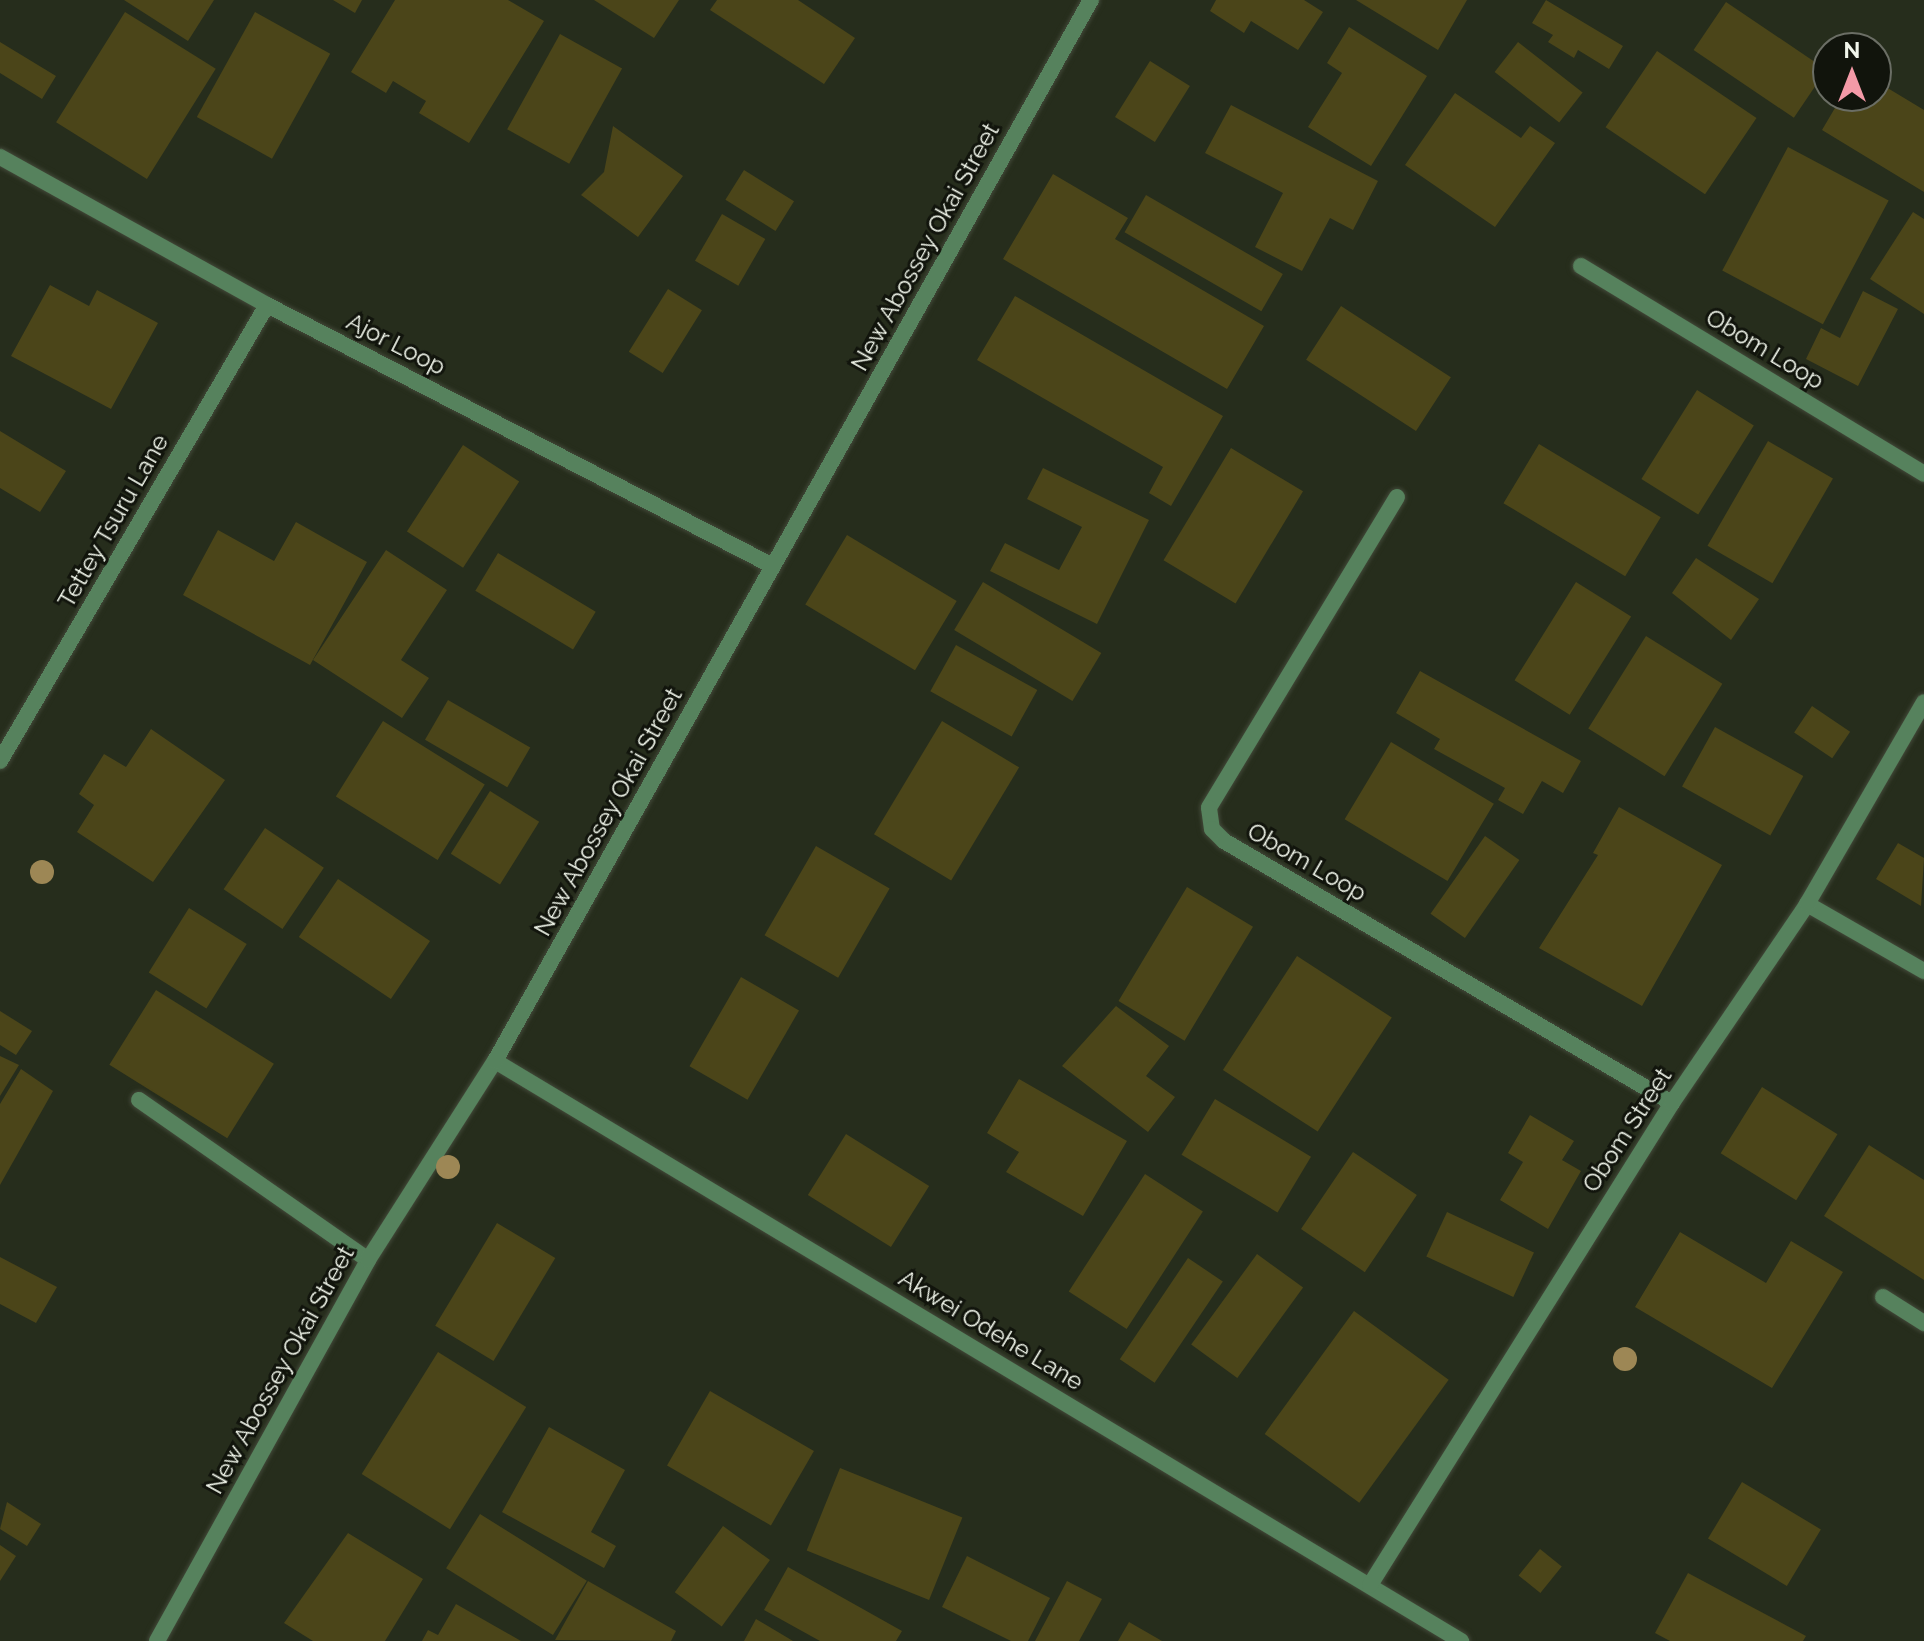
<!DOCTYPE html>
<style>
body{margin:0}
#map{position:relative;width:1924px;height:1641px;overflow:hidden;background:#262d1c;font-family:Raleway,sans-serif}
div>[style]{position:absolute}
.building>*{inset:0;background:#4b4519;transform-origin:0 0}
.roads{filter:drop-shadow(0 0 2px #424939) drop-shadow(0 0 2px #424939)}
.lane>*{height:16px;margin:-8px;padding:0 8px;transform-origin:8px;border-radius:8px;background:#56825d}
.street>*{height:16px;margin:-8px;padding:0 8px;transform-origin:8px;border-radius:8px;background:#56825d}
.trees>*{width:24px;height:24px;margin:-12px;border-radius:50%;background:#9d8755}
span{translate:-50% -50%;white-space:nowrap;text-align:center;line-height:1.15;-webkit-text-stroke:6px #11140c;paint-order:stroke}
.street-label{font-size:24px;color:#f1f6eb}
.north{position:absolute;left:1812px;top:32px;width:80px;height:80px;box-sizing:border-box;background:#11140c;border:2px solid #6b6e65;border-radius:50%;rotate:0deg;font-size:22px;font-weight:700;line-height:32px;text-align:center;color:#f1f6eb}
.north::after{content:'';display:block;margin:auto;width:28px;height:36px;background:#f49aa7;clip-path:polygon(50% 0,100% 100%,50% 72%,0 100%)}
</style>
<div id="map">
<div class="building">
<div style="clip-path:polygon(124px 0,214px 0,188px 41px)"></div>
<div style="clip-path:polygon(333px 0,362px 0,355px 13px)"></div>
<div style="clip-path:polygon(395px 0,508px 0,544px 21px,469px 143px,419px 113px,426px 101px,393px 81px,386px 93px,351px 72px)"></div>
<div style="clip-path:polygon(594px 0,679px 0,654px 38px)"></div>
<div style="clip-path:polygon(717px 0,798px 0,855px 38px,824px 84px,710px 10px)"></div>
<div style="clip-path:polygon(1216px 0,1304px 0,1323px 12px,1298px 50px,1251px 21px,1244px 33px,1210px 11px)"></div>
<div style="clip-path:polygon(1356px 0,1467px 0,1438px 50px)"></div>
<div style="clip-path:polygon(1546px 0,1623px 46px,1609px 69px,1578px 50px,1574px 58px,1548px 42px,1553px 35px,1532px 23px)"></div>
<div style="left:1726px;top:2px;width:121px;height:58px;rotate:34deg"></div>
<div style="left:125px;top:12px;width:107px;height:130px;rotate:32deg"></div>
<div style="left:255px;top:12px;width:86px;height:120px;rotate:29deg"></div>
<div style="clip-path:polygon(1349px 27px,1427px 76px,1371px 166px,1308px 127px,1342px 73px,1327px 63px)"></div>
<div style="left:560px;top:34px;width:71px;height:109px;rotate:29deg"></div>
<div style="clip-path:polygon(0 42px,56px 76px,42px 99px,0 73px)"></div>
<div style="left:1518px;top:42px;width:82px;height:38px;rotate:38deg"></div>
<div style="left:1657px;top:51px;width:120px;height:92px;rotate:34deg"></div>
<div style="left:1150px;top:61px;width:47px;height:66px;rotate:32deg"></div>
<div style="clip-path:polygon(1876px 81px,1924px 110px,1924px 192px,1822px 130px,1842px 96px,1876px 96px)"></div>
<div style="clip-path:polygon(1455px 93px,1521px 138px,1530px 126px,1555px 143px,1495px 227px,1405px 165px)"></div>
<div style="clip-path:polygon(1231px 105px,1378px 181px,1353px 230px,1330px 218px,1302px 271px,1255px 247px,1283px 193px,1205px 153px)"></div>
<div style="clip-path:polygon(613px 126px,683px 176px,638px 237px,581px 195px,604px 172px)"></div>
<div style="left:1788px;top:147px;width:114px;height:140px;rotate:28deg"></div>
<div style="left:744px;top:170px;width:59px;height:35px;rotate:32deg"></div>
<div style="clip-path:polygon(1053px 174px,1128px 218px,1115px 239px,1264px 326px,1227px 389px,1003px 259px)"></div>
<div style="left:1146px;top:195px;width:158px;height:43px;rotate:30deg"></div>
<div style="clip-path:polygon(1913px 212px,1924px 219px,1924px 314px,1870px 279px)"></div>
<div style="left:722px;top:214px;width:50px;height:54px;rotate:30deg"></div>
<div style="clip-path:polygon(50px 285px,89px 306px,97px 290px,158px 323px,111px 409px,11px 356px)"></div>
<div style="left:668px;top:289px;width:40px;height:74px;rotate:32deg"></div>
<div style="clip-path:polygon(1863px 291px,1898px 309px,1858px 386px,1806px 359px,1821px 328px,1840px 338px)"></div>
<div style="clip-path:polygon(1015px 296px,1223px 416px,1171px 506px,1149px 493px,1163px 467px,977px 360px)"></div>
<div style="left:1341px;top:306px;width:131px;height:64px;rotate:33deg"></div>
<div style="left:1697px;top:390px;width:67px;height:105px;rotate:32deg"></div>
<div style="clip-path:polygon(0 431px,66px 471px,40px 512px,0 488px)"></div>
<div style="left:1768px;top:441px;width:75px;height:121px;rotate:30deg"></div>
<div style="left:1539px;top:444px;width:142px;height:69px;rotate:31deg"></div>
<div style="left:463px;top:445px;width:67px;height:103px;rotate:33deg"></div>
<div style="left:1231px;top:448px;width:84px;height:131px;rotate:31deg"></div>
<div style="clip-path:polygon(1043px 468px,1149px 520px,1097px 624px,990px 571px,1005px 543px,1059px 570px,1082px 527px,1027px 499px)"></div>
<div style="clip-path:polygon(296px 522px,367px 562px,310px 665px,183px 595px,218px 530px,274px 561px)"></div>
<div style="left:847px;top:535px;width:128px;height:81px;rotate:31deg"></div>
<div style="clip-path:polygon(386px 550px,447px 590px,401px 660px,429px 678px,402px 718px,313px 660px)"></div>
<div style="left:498px;top:553px;width:114px;height:44px;rotate:31deg"></div>
<div style="clip-path:polygon(1696px 558px,1759px 599px,1731px 640px,1672px 593px)"></div>
<div style="left:983px;top:582px;width:138px;height:56px;rotate:31deg"></div>
<div style="left:1576px;top:582px;width:65px;height:116px;rotate:32deg"></div>
<div style="left:1646px;top:636px;width:90px;height:109px;rotate:32deg"></div>
<div style="left:956px;top:645px;width:93px;height:53px;rotate:29deg"></div>
<div style="clip-path:polygon(1420px 671px,1581px 761px,1563px 793px,1542px 781px,1523px 814px,1498px 800px,1505px 788px,1434px 749px,1440px 739px,1396px 713px)"></div>
<div style="left:448px;top:700px;width:95px;height:46px;rotate:30deg"></div>
<div style="left:1812px;top:706px;width:46px;height:32px;rotate:34deg"></div>
<div style="left:383px;top:721px;width:120px;height:89px;rotate:32deg"></div>
<div style="left:942px;top:721px;width:90px;height:132px;rotate:31deg"></div>
<div style="left:1715px;top:727px;width:101px;height:68px;rotate:29deg"></div>
<div style="clip-path:polygon(151px 729px,225px 780px,153px 882px,77px 832px,94px 805px,79px 794px,104px 754px,126px 767px)"></div>
<div style="left:1391px;top:742px;width:120px;height:90px;rotate:31deg"></div>
<div style="left:490px;top:791px;width:58px;height:74px;rotate:32deg"></div>
<div style="clip-path:polygon(1619px 807px,1722px 865px,1642px 1006px,1539px 948px,1598px 855px,1593px 853px)"></div>
<div style="left:265px;top:828px;width:71px;height:74px;rotate:34deg"></div>
<div style="left:1485px;top:836px;width:42px;height:95px;rotate:35deg"></div>
<div style="clip-path:polygon(1898px 843px,1924px 858px,1921px 906px,1876px 879px)"></div>
<div style="left:816px;top:846px;width:85px;height:103px;rotate:30deg"></div>
<div style="left:338px;top:879px;width:111px;height:70px;rotate:34deg"></div>
<div style="left:1187px;top:887px;width:77px;height:133px;rotate:31deg"></div>
<div style="left:189px;top:908px;width:68px;height:76px;rotate:32deg"></div>
<div style="left:1297px;top:956px;width:113px;height:136px;rotate:33deg"></div>
<div style="left:741px;top:977px;width:67px;height:103px;rotate:30deg"></div>
<div style="left:156px;top:990px;width:139px;height:88px;rotate:32deg"></div>
<div style="clip-path:polygon(1116px 1006px,1169px 1046px,1146px 1076px,1175px 1097px,1148px 1132px,1062px 1066px)"></div>
<div style="clip-path:polygon(0 1011px,32px 1031px,16px 1055px,0 1045px)"></div>
<div style="clip-path:polygon(0 1056px,19px 1065px,0 1096px)"></div>
<div style="clip-path:polygon(21px 1069px,53px 1091px,0 1185px,0 1104px)"></div>
<div style="clip-path:polygon(1019px 1079px,1127px 1141px,1083px 1216px,1006px 1172px,1019px 1152px,987px 1133px)"></div>
<div style="left:1762px;top:1087px;width:89px;height:78px;rotate:32deg"></div>
<div style="left:1215px;top:1099px;width:112px;height:65px;rotate:31deg"></div>
<div style="clip-path:polygon(1530px 1115px,1574px 1141px,1562px 1160px,1581px 1171px,1548px 1229px,1500px 1200px,1523px 1162px,1508px 1153px)"></div>
<div style="left:846px;top:1134px;width:98px;height:72px;rotate:32deg"></div>
<div style="clip-path:polygon(1869px 1145px,1924px 1180px,1924px 1280px,1824px 1216px)"></div>
<div style="left:1353px;top:1152px;width:77px;height:93px;rotate:34deg"></div>
<div style="left:1145px;top:1174px;width:69px;height:140px;rotate:33deg"></div>
<div style="left:1447px;top:1212px;width:96px;height:49px;rotate:25deg"></div>
<div style="left:497px;top:1223px;width:68px;height:120px;rotate:31deg"></div>
<div style="clip-path:polygon(1680px 1232px,1766px 1283px,1791px 1241px,1843px 1272px,1772px 1388px,1635px 1307px)"></div>
<div style="left:1257px;top:1254px;width:57px;height:112px;rotate:36deg"></div>
<div style="clip-path:polygon(0 1257px,57px 1287px,36px 1323px,0 1304px)"></div>
<div style="left:1188px;top:1258px;width:42px;height:122px;rotate:34deg"></div>
<div style="left:1354px;top:1311px;width:117px;height:152px;rotate:36deg"></div>
<div style="left:438px;top:1352px;width:104px;height:144px;rotate:32deg"></div>
<div style="left:710px;top:1391px;width:120px;height:86px;rotate:30deg"></div>
<div style="clip-path:polygon(549px 1427px,625px 1470px,591px 1532px,616px 1546px,604px 1568px,502px 1512px)"></div>
<div style="left:840px;top:1468px;width:132px;height:89px;rotate:22deg"></div>
<div style="left:1742px;top:1482px;width:92px;height:66px;rotate:31deg"></div>
<div style="clip-path:polygon(7px 1502px,41px 1524px,27px 1546px,0 1529px)"></div>
<div style="left:480px;top:1514px;width:126px;height:64px;rotate:32deg"></div>
<div style="left:723px;top:1526px;width:58px;height:82px;rotate:36deg"></div>
<div style="clip-path:polygon(348px 1533px,423px 1579px,385px 1641px,313px 1641px,284px 1623px)"></div>
<div style="clip-path:polygon(0 1545px,16px 1556px,0 1581px)"></div>
<div style="left:1540px;top:1549px;width:28px;height:34px;rotate:39deg"></div>
<div style="clip-path:polygon(967px 1556px,1050px 1598px,1028px 1641px,1011px 1641px,942px 1607px)"></div>
<div style="clip-path:polygon(788px 1567px,902px 1631px,896px 1641px,820px 1641px,764px 1610px)"></div>
<div style="clip-path:polygon(1688px 1573px,1806px 1636px,1803px 1641px,1670px 1641px,1655px 1633px)"></div>
<div style="clip-path:polygon(588px 1581px,676px 1631px,671px 1641px,555px 1640px)"></div>
<div style="clip-path:polygon(1067px 1581px,1102px 1599px,1079px 1641px,1035px 1641px)"></div>
<div style="clip-path:polygon(456px 1604px,521px 1641px,422px 1641px,428px 1630px,438px 1635px)"></div>
<div style="clip-path:polygon(756px 1619px,793px 1641px,744px 1641px)"></div>
<div style="clip-path:polygon(1129px 1622px,1162px 1641px,1118px 1641px)"></div>
</div>
<div class="roads">
<div class="lane">
<div style="left:139px;top:1100px;width:279px;rotate:34.9deg"></div>
</div>
<div class="street">
<div style="left:0;top:157px;width:305px;rotate:29deg"></div>
<div style="left:267px;top:305px;width:569px;rotate:27.29deg"></div>
<div style="left:1581px;top:266px;width:401px;rotate:31.2deg"></div>
<div style="left:1397px;top:497px;width:363px;rotate:121.2deg"></div>
<div style="left:1209px;top:808px;width:21px;rotate:82deg"></div>
<div style="left:1212px;top:829px;width:17px;rotate:45deg"></div>
<div style="left:1224px;top:841px;width:519px;rotate:30.32deg"></div>
<div style="left:0;top:761px;width:528px;rotate:-59.65deg"></div>
<div style="left:1807px;top:904px;width:135px;rotate:29.8deg"></div>
<div style="left:495px;top:1061px;width:1127px;rotate:30.98deg"></div>
<div style="left:1883px;top:1297px;width:49px;rotate:32.4deg"></div>
<div style="left:1370px;top:1585px;width:569px;rotate:-57.93deg"></div>
<div style="left:1672px;top:1103px;width:240px;rotate:-55.8deg"></div>
<div style="left:1807px;top:904px;width:233px;rotate:-59.9deg"></div>
<div style="left:157px;top:1641px;width:436px;rotate:-61deg"></div>
<div style="left:368px;top:1260px;width:236px;rotate:-57.5deg"></div>
<div style="left:495px;top:1061px;width:1217px;rotate:-60.68deg"></div>
</div>
</div>
<div class="trees">
<div style="left:42px;top:872px"></div>
<div style="left:448px;top:1167px"></div>
<div style="left:1625px;top:1359px"></div>
</div>
<div class="street-label">
<span style="left:925px;top:247px;rotate:-61deg">New Abossey Okai Street</span>
<span style="left:396px;top:344px;rotate:27deg">Ajor Loop</span>
<span style="left:1765px;top:349px;rotate:31deg">Obom Loop</span>
<span style="left:113px;top:521px;rotate:-60deg">Tettey Tsuru Lane</span>
<span style="left:608px;top:812px;rotate:-61deg">New Abossey Okai Street</span>
<span style="left:1307px;top:862px;rotate:30deg">Obom Loop</span>
<span style="left:1627px;top:1130px;rotate:-57deg">Obom Street</span>
<span style="left:991px;top:1330px;rotate:31deg">Akwei Odehe Lane</span>
<span style="left:280px;top:1370px;rotate:-61deg">New Abossey Okai Street</span>
</div>
<div class="north">N</div>
</div>
